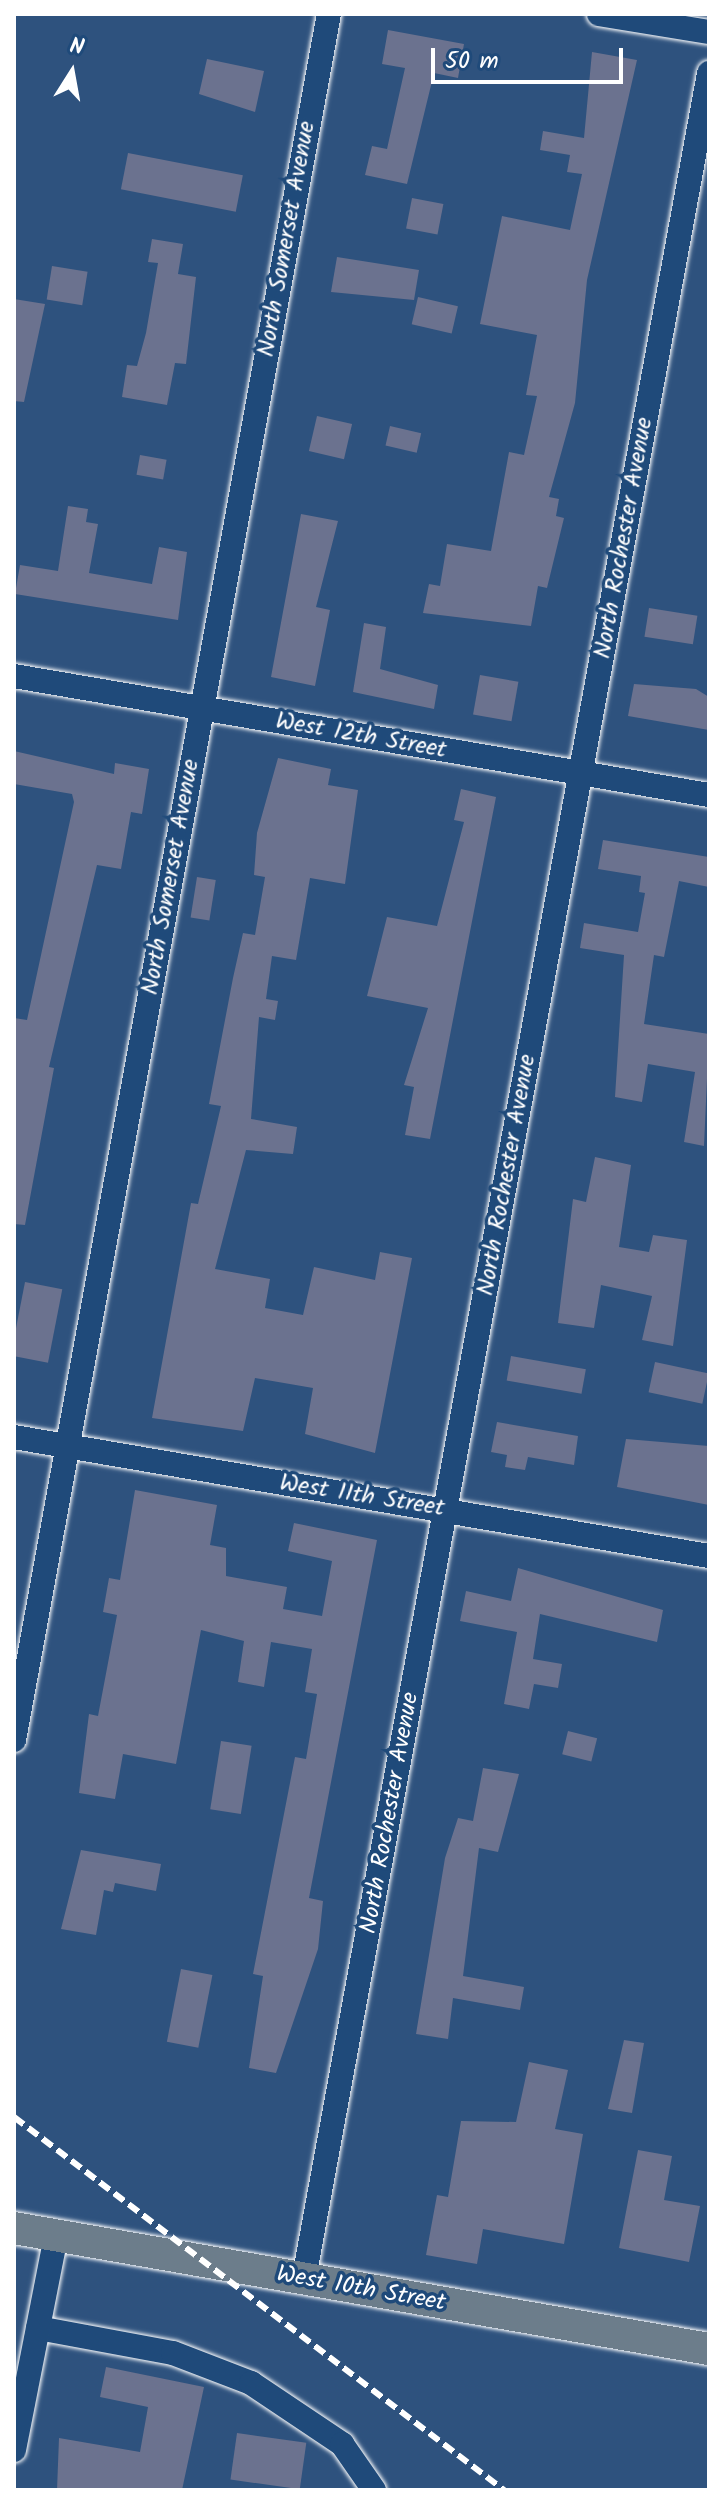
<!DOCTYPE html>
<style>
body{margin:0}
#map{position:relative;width:723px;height:2504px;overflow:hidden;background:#2e527e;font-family:Kalam,sans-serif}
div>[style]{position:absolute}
.building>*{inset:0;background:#6b728f;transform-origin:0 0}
.roads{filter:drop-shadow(0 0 2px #fff) drop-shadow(0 0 2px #fff)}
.minor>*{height:24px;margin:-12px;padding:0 12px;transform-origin:12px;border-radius:12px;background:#1f4a7a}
.major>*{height:32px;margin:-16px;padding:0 16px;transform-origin:16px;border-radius:16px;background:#6c7d8b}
.rail>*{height:6px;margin-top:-3px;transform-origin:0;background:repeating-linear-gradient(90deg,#fff 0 12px,transparent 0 18px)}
span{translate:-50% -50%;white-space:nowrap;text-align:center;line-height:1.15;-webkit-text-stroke:7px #1f4a7a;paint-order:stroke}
.street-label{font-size:24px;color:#fff}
.frame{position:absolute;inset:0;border:16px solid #fff;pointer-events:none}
.north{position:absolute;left:32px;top:32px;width:80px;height:80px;-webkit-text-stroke:6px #1f4a7a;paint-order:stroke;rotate:11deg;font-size:22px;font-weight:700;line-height:32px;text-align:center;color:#fff}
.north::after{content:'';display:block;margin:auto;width:28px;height:36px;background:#fff;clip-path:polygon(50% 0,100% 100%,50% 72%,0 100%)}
.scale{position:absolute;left:431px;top:48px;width:192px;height:36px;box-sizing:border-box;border:4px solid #fff;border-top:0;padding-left:10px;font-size:24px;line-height:28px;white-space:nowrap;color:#fff;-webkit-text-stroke:6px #1f4a7a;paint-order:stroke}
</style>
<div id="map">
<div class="building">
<div style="clip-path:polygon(388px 30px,464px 44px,458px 78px,434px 73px,407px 184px,365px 175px,372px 146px,387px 149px,405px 68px,382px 64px)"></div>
<div style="clip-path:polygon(592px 52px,637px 60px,587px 280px,575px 403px,549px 497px,559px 499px,556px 516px,564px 518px,547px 588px,538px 586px,531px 626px,423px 613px,429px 584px,440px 586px,447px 544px,491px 551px,509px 452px,524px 455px,537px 396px,526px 395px,537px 335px,480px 324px,502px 216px,570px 230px,582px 174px,567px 172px,570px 155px,540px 150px,543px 131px,584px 138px)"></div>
<div style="clip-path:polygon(207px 59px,264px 71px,255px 112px,199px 94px)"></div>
<div style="left:128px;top:153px;width:117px;height:37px;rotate:11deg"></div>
<div style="left:412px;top:198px;width:32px;height:31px;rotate:11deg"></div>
<div style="clip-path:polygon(152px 239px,183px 244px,178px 274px,196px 277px,186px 364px,175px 363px,167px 405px,122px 397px,127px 365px,137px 366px,146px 333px,158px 263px,148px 262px)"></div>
<div style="clip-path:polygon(337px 257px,419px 270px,414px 300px,331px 292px)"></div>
<div style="left:52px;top:266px;width:36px;height:34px;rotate:9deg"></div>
<div style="left:418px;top:297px;width:41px;height:28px;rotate:13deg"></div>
<div style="clip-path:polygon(14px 299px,45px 304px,24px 402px,14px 401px)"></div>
<div style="left:317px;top:416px;width:36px;height:36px;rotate:13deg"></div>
<div style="left:390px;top:426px;width:32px;height:20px;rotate:13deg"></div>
<div style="left:140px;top:455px;width:27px;height:20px;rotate:10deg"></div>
<div style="clip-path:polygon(68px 506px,88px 509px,86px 522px,98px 524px,89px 573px,152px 584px,159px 547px,187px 552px,178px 620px,15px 594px,20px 565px,58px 571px)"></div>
<div style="clip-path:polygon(301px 514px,338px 521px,316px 607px,330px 610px,315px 686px,271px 677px)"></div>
<div style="left:649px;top:608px;width:49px;height:29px;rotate:9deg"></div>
<div style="clip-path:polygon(364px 623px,386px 627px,380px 669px,438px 685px,434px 709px,353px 692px)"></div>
<div style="left:480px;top:675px;width:39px;height:40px;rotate:10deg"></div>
<div style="clip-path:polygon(634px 684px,696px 689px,709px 697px,709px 730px,628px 716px)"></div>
<div style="clip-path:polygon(14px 751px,114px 774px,115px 763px,149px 769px,142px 814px,131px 812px,121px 869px,97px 865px,49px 1067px,54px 1068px,25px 1225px,14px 1224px,14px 1018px,27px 1020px,74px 802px,72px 794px,14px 784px)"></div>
<div style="clip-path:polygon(278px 758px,331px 769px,328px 785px,358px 790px,345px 884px,310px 878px,296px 960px,272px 956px,266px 999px,278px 1001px,275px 1020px,259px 1017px,251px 1119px,297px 1127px,293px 1154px,246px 1150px,215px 1269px,270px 1279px,265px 1308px,303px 1315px,314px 1267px,375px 1280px,380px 1252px,412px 1258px,375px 1453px,305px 1434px,313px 1388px,255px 1378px,243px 1431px,152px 1418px,191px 1203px,198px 1204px,221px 1106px,209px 1104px,233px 978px,243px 933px,255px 935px,265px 877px,254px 875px,257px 833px)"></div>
<div style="clip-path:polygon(461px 789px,496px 797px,430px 1139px,405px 1135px,414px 1087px,404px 1085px,428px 1008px,367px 996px,387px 917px,437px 926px,464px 822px,454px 820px)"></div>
<div style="clip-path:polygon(603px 840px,709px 857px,709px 887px,679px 881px,664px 957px,654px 955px,644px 1024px,709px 1034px,704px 1146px,684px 1142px,695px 1072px,648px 1064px,642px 1102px,615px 1097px,624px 955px,580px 948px,584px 923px,638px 932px,645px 893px,639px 892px,641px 876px,598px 869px)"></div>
<div style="left:197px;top:877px;width:19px;height:41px;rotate:9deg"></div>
<div style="clip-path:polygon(595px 1157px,631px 1165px,619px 1247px,649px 1252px,653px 1235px,687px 1240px,673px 1346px,642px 1340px,652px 1296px,601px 1285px,594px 1328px,558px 1323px,573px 1199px,586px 1202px)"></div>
<div style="left:25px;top:1282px;width:38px;height:75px;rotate:11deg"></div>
<div style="left:511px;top:1356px;width:76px;height:25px;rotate:10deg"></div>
<div style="left:655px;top:1362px;width:55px;height:31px;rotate:12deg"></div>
<div style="clip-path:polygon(497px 1422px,578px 1436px,574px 1465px,528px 1457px,525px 1470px,505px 1467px,507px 1455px,491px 1452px)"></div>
<div style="clip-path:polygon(626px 1439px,709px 1446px,709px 1505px,617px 1487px)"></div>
<div style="clip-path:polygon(135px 1490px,217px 1505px,210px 1545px,226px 1548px,226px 1576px,287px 1587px,283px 1609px,322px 1616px,332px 1561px,288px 1551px,294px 1523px,377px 1540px,309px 1898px,323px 1901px,318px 1949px,276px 2073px,249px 2068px,263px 1976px,253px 1974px,295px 1757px,306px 1759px,317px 1694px,305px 1692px,312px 1649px,271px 1642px,264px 1687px,238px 1682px,244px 1641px,201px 1630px,176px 1764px,123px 1754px,115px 1799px,79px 1793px,89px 1714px,98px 1716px,117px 1615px,103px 1612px,109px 1578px,120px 1580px)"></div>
<div style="clip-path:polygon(518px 1568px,663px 1610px,657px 1642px,540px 1614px,533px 1659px,562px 1664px,558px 1688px,534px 1684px,529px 1709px,504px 1704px,517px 1632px,460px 1621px,466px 1591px,511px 1601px)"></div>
<div style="left:568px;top:1731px;width:30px;height:24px;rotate:14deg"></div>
<div style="left:221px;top:1741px;width:31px;height:69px;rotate:9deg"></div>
<div style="clip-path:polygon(483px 1768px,519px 1774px,498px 1852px,479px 1848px,463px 1976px,524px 1987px,520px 2010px,453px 1998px,448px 2039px,416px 2034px,445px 1858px,458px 1818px,473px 1821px)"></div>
<div style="clip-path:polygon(81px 1850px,161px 1864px,156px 1891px,115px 1883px,113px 1892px,104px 1890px,96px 1935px,61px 1929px)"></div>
<div style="left:181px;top:1969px;width:32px;height:74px;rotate:11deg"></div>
<div style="clip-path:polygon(624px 2040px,644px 2043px,632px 2113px,608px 2109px)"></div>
<div style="clip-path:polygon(529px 2062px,568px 2070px,555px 2129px,583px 2134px,564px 2244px,483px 2229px,477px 2264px,426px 2255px,437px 2195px,448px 2197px,461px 2121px,516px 2122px)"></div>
<div style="clip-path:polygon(638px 2150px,672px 2156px,664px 2200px,700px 2206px,689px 2262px,619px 2248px)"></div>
<div style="clip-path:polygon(106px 2367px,204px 2387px,182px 2490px,57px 2490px,59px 2438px,140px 2452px,148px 2407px,100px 2397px)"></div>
<div style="left:237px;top:2433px;width:70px;height:47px;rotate:8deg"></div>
</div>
<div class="roads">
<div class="minor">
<div style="left:599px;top:14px;width:111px;rotate:9.3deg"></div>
<div style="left:14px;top:676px;width:705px;rotate:9.72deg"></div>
<div style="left:14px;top:1437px;width:705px;rotate:9.72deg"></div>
<div style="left:14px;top:1740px;width:1755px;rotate:-79.66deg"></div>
<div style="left:304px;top:2278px;width:2242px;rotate:-79.59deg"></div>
<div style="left:38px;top:2328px;width:137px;rotate:10.5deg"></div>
<div style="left:173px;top:2353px;width:84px;rotate:21deg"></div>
<div style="left:251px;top:2383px;width:110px;rotate:33.8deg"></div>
<div style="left:342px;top:2444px;width:56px;rotate:55.2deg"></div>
<div style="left:14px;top:2450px;width:219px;rotate:-78.9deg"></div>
</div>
<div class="major">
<div style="left:14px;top:2228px;width:705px;rotate:9.88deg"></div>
</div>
</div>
<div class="rail">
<div style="left:14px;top:2117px;width:616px;rotate:37.28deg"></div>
</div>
<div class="street-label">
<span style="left:287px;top:239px;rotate:-80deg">North Somerset Avenue</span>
<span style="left:624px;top:538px;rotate:-80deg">North Rochester Avenue</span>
<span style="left:361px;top:736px;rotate:10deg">West 12th Street</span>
<span style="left:171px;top:877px;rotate:-80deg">North Somerset Avenue</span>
<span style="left:507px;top:1175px;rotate:-80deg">North Rochester Avenue</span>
<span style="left:362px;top:1496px;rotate:9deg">West 11th Street</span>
<span style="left:390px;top:1813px;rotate:-80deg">North Rochester Avenue</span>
<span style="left:361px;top:2289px;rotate:10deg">West 10th Street</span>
</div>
<div class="frame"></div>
<div class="north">N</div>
<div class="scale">50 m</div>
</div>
